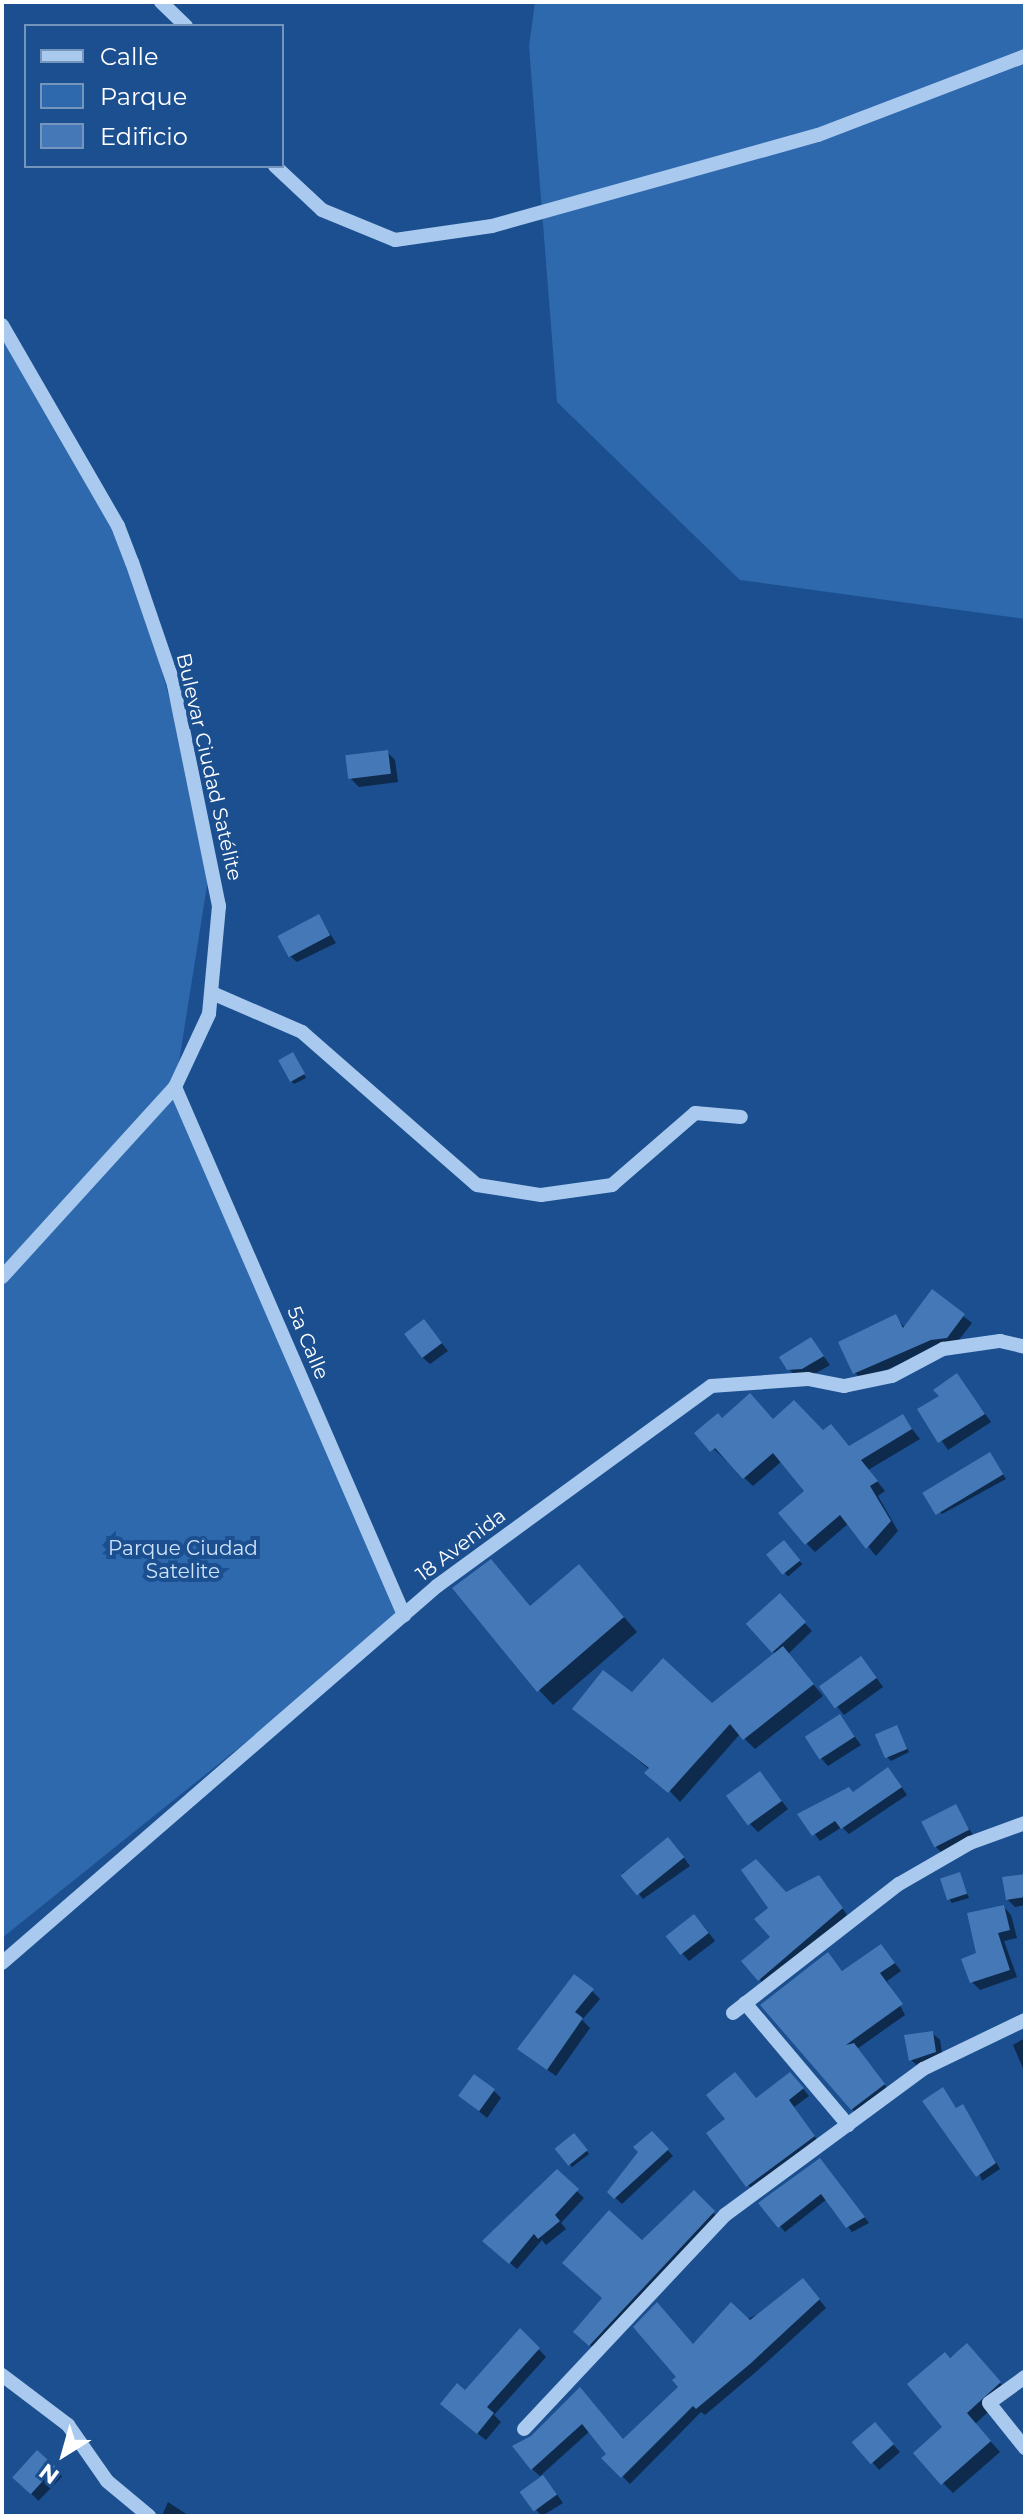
<!DOCTYPE html>
<meta charset="utf-8">
<style>
body{margin:0}
#map{position:relative;width:1027px;height:2518px;overflow:hidden;background:#1b4f8f;font-family:Montserrat,sans-serif}
div>[style]{position:absolute}
.green>*{inset:0;background:#2e69ad}
.shadow>*{inset:0;background:#0007;transform-origin:0 0}
.building>*{inset:0;background:#4478b7;transform-origin:0 0}
.minor>*{height:14px;margin:-7px;padding:0 7px;transform-origin:7px;border-radius:7px;background:#a9c9ee}
span{translate:-50% -50%;white-space:nowrap;text-align:center;line-height:1.15;-webkit-text-stroke:8px #1b4f8f;paint-order:stroke}
.street-label{font-size:20px;color:#fff}
.park-label{font-size:20px;color:#cfe3fa}
.frame{position:absolute;inset:0;border:4px solid #fff;pointer-events:none}
.legend{position:absolute;left:24px;top:24px;width:260px;height:144px;box-sizing:border-box;background:#1b4f8f;border:2px solid #7695bc;margin:0;padding:10px 14px;list-style:none;font-size:24px;color:#fff}
.legend li{display:flex;align-items:center;gap:16px;height:40px}
.legend b{width:40px;border:2px solid #7695bc}
.north{position:absolute;left:24px;top:2414px;width:80px;height:80px;-webkit-text-stroke:6px #1b4f8f;paint-order:stroke;rotate:217deg;font-size:22px;font-weight:700;line-height:32px;text-align:center;color:#fff}
.north::after{content:'';display:block;margin:auto;width:28px;height:36px;background:#fff;clip-path:polygon(50% 0,100% 100%,50% 72%,0 100%)}
</style>
<div id="map">
<div class="green">
<div style="clip-path:polygon(535px 2px,1025px 2px,1025px 619px,740px 580px,557px 402px,529px 46px)"></div>
<div style="clip-path:polygon(2px 334px,132px 562px,212px 854px,175px 1087px,404px 1615px,2px 1938px)"></div>
</div>
<div class="shadow">
<div style="clip-path:polygon(387px 752px,395px 760px,398px 782px,359px 787px,351px 779px)"></div>
<div style="clip-path:polygon(319px 916px,336px 943px,297px 962px,289px 955px)"></div>
<div style="clip-path:polygon(293px 1054px,306px 1078px,294px 1084px,291px 1081px)"></div>
<div style="clip-path:polygon(932px 1292px,972px 1323px,955px 1345px,939px 1347px,863px 1380px,855px 1373px,896px 1317px,905px 1328px)"></div>
<div style="clip-path:polygon(424px 1321px,448px 1351px,430px 1364px,422px 1357px)"></div>
<div style="clip-path:polygon(811px 1339px,830px 1365px,811px 1376px,797px 1377px,789px 1369px)"></div>
<div style="clip-path:polygon(957px 1376px,991px 1422px,948px 1450px,920px 1409px,942px 1396px)"></div>
<div style="clip-path:polygon(902px 1416px,920px 1439px,868px 1470px,885px 1491px,878px 1496px,898px 1531px,876px 1556px,849px 1523px,815px 1552px,806px 1543px,806px 1491px,782px 1461px,753px 1486px,697px 1433px,722px 1421px,774px 1421px,823px 1433px,850px 1448px)"></div>
<div style="clip-path:polygon(990px 1454px,1006px 1479px,942px 1514px,937px 1509px)"></div>
<div style="left:784px;top:1543px;width:28px;height:19px;rotate:49deg"></div>
<div style="clip-path:polygon(593px 1581px,637px 1632px,553px 1705px,539px 1690px)"></div>
<div style="clip-path:polygon(787px 1604px,812px 1631px,788px 1654px,823px 1696px,755px 1749px,740px 1734px,680px 1802px,650px 1770px,575px 1709px,632px 1695px,712px 1705px,776px 1655px,748px 1624px)"></div>
<div style="clip-path:polygon(868px 1666px,883px 1687px,844px 1715px,821px 1687px)"></div>
<div style="clip-path:polygon(840px 1717px,861px 1745px,828px 1766px,821px 1758px)"></div>
<div style="clip-path:polygon(896px 1727px,909px 1752px,891px 1761px,887px 1757px)"></div>
<div style="clip-path:polygon(760px 1773px,788px 1809px,758px 1832px,750px 1824px)"></div>
<div style="clip-path:polygon(894px 1776px,907px 1795px,849px 1834px,842px 1827px,820px 1841px,800px 1815px)"></div>
<div style="clip-path:polygon(955px 1807px,975px 1838px,943px 1854px,936px 1847px)"></div>
<div style="clip-path:polygon(676px 1847px,690px 1866px,643px 1899px,622px 1873px)"></div>
<div style="clip-path:polygon(959px 1875px,969px 1898px,952px 1903px,949px 1899px)"></div>
<div style="clip-path:polygon(1025px 1876px,1025px 1905px,1015px 1907px,1007px 1899px)"></div>
<div style="clip-path:polygon(825px 1883px,847px 1915px,766px 1986px,760px 1980px,773px 1937px)"></div>
<div style="clip-path:polygon(1004px 1907px,1011px 1915px,1017px 1938px,1004px 1941px,1017px 1977px,980px 1990px,972px 1982px,978px 1955px)"></div>
<div style="clip-path:polygon(702px 1924px,715px 1941px,689px 1961px,668px 1937px)"></div>
<div style="clip-path:polygon(828px 1954px,843px 1972px,888px 1954px,901px 1971px,887px 1981px,905px 2015px,857px 2049px,891px 2093px,860px 2116px,852px 2109px)"></div>
<div style="clip-path:polygon(592px 1991px,600px 1999px,582px 2020px,590px 2028px,556px 2076px,528px 2056px)"></div>
<div style="clip-path:polygon(932px 2033px,940px 2040px,943px 2059px,919px 2067px,911px 2060px)"></div>
<div style="clip-path:polygon(1025px 2038px,1025px 2073px,1013px 2045px)"></div>
<div style="clip-path:polygon(797px 2081px,809px 2096px,794px 2107px,820px 2144px,755px 2192px,748px 2185px,756px 2100px)"></div>
<div style="clip-path:polygon(493px 2090px,501px 2098px,487px 2118px,461px 2096px)"></div>
<div style="clip-path:polygon(963px 2106px,1000px 2169px,982px 2181px,957px 2110px)"></div>
<div style="clip-path:polygon(652px 2133px,673px 2156px,622px 2204px,609px 2192px)"></div>
<div style="clip-path:polygon(577px 2139px,589px 2154px,572px 2167px,557px 2148px)"></div>
<div style="clip-path:polygon(825px 2165px,869px 2223px,852px 2232px,827px 2199px,785px 2232px,763px 2206px)"></div>
<div style="clip-path:polygon(557px 2172px,584px 2198px,561px 2223px,566px 2229px,546px 2245px,542px 2240px,517px 2269px,484px 2241px)"></div>
<div style="clip-path:polygon(694px 2193px,720px 2220px,597px 2351px,582px 2339px,604px 2299px,642px 2242px)"></div>
<div style="clip-path:polygon(810px 2288px,826px 2308px,757px 2371px,705px 2415px,701px 2412px,630px 2484px,604px 2458px,609px 2454px,590px 2431px,540px 2476px,532px 2469px,532px 2437px,580px 2390px,624px 2441px,680px 2387px,694px 2346px)"></div>
<div style="clip-path:polygon(520px 2330px,546px 2357px,494px 2415px,501px 2422px,486px 2440px,450px 2412px)"></div>
<div style="clip-path:polygon(967px 2346px,1009px 2393px,975px 2424px,1000px 2452px,953px 2493px,943px 2483px,944px 2427px,910px 2384px)"></div>
<div style="clip-path:polygon(882px 2432px,900px 2452px,879px 2470px,872px 2462px)"></div>
<div style="left:37px;top:2452px;width:35px;height:34px;rotate:44deg"></div>
<div style="clip-path:polygon(551px 2486px,563px 2503px,542px 2516px,536px 2510px)"></div>
<div style="clip-path:polygon(168px 2502px,189px 2516px,162px 2516px)"></div>
</div>
<div class="building">
<div style="left:388px;top:750px;width:24px;height:43px;rotate:83deg"></div>
<div style="left:319px;top:914px;width:24px;height:47px;rotate:62deg"></div>
<div style="left:293px;top:1052px;width:25px;height:17px;rotate:61deg"></div>
<div style="clip-path:polygon(932px 1289px,965px 1314px,947px 1338px,931px 1340px,853px 1374px,838px 1342px,896px 1314px,903px 1328px)"></div>
<div style="left:424px;top:1319px;width:30px;height:25px;rotate:53deg"></div>
<div style="clip-path:polygon(811px 1337px,824px 1356px,802px 1369px,787px 1370px,779px 1357px)"></div>
<div style="clip-path:polygon(957px 1373px,985px 1414px,938px 1443px,917px 1409px,939px 1396px,933px 1390px)"></div>
<div style="clip-path:polygon(750px 1393px,773px 1419px,794px 1400px,823px 1430px,831px 1424px,849px 1446px,903px 1414px,912px 1429px,861px 1460px,878px 1481px,870px 1486px,891px 1521px,866px 1549px,840px 1515px,805px 1545px,778px 1513px,804px 1491px,773px 1453px,743px 1479px,715px 1448px,710px 1452px,694px 1433px,718px 1413px,722px 1418px)"></div>
<div style="left:990px;top:1452px;width:26px;height:79px;rotate:59deg"></div>
<div style="left:784px;top:1540px;width:26px;height:23px;rotate:51deg"></div>
<div style="clip-path:polygon(491px 1559px,530px 1606px,579px 1564px,624px 1617px,537px 1692px,452px 1588px)"></div>
<div style="left:780px;top:1593px;width:39px;height:46px;rotate:48deg"></div>
<div style="clip-path:polygon(783px 1646px,814px 1684px,743px 1740px,730px 1724px,668px 1793px,644px 1773px,649px 1768px,572px 1709px,603px 1670px,632px 1692px,663px 1658px,712px 1703px)"></div>
<div style="left:861px;top:1656px;width:27px;height:52px;rotate:54deg"></div>
<div style="left:840px;top:1714px;width:27px;height:42px;rotate:57deg"></div>
<div style="left:897px;top:1725px;width:26px;height:24px;rotate:67deg"></div>
<div style="clip-path:polygon(888px 1767px,902px 1787px,841px 1829px,835px 1821px,812px 1836px,797px 1814px,849px 1787px,853px 1792px)"></div>
<div style="left:760px;top:1771px;width:37px;height:42px;rotate:54deg"></div>
<div style="left:956px;top:1804px;width:29px;height:39px;rotate:63deg"></div>
<div style="left:668px;top:1837px;width:26px;height:61px;rotate:51deg"></div>
<div style="clip-path:polygon(756px 1859px,786px 1892px,819px 1875px,843px 1908px,758px 1981px,741px 1961px,770px 1937px,754px 1919px,768px 1908px,741px 1870px)"></div>
<div style="left:960px;top:1872px;width:23px;height:21px;rotate:72deg"></div>
<div style="clip-path:polygon(1025px 1874px,1025px 1897px,1006px 1900px,1002px 1877px)"></div>
<div style="clip-path:polygon(1004px 1905px,1010px 1930px,998px 1933px,1010px 1970px,970px 1983px,961px 1959px,976px 1953px,967px 1913px)"></div>
<div style="left:694px;top:1914px;width:24px;height:36px;rotate:52deg"></div>
<div style="clip-path:polygon(881px 1944px,895px 1963px,880px 1973px,903px 2004px,846px 2045px,854px 2043px,885px 2084px,851px 2110px,760px 2005px,828px 1952px,842px 1971px)"></div>
<div style="clip-path:polygon(574px 1974px,594px 1989px,575px 2012px,583px 2018px,547px 2070px,517px 2049px)"></div>
<div style="clip-path:polygon(933px 2031px,936px 2052px,909px 2061px,904px 2035px)"></div>
<div style="clip-path:polygon(735px 2072px,756px 2098px,790px 2072px,804px 2088px,789px 2100px,815px 2136px,746px 2187px,706px 2133px,725px 2119px,706px 2095px)"></div>
<div style="left:474px;top:2074px;width:26px;height:27px;rotate:36deg"></div>
<div style="clip-path:polygon(943px 2087px,956px 2108px,963px 2104px,996px 2163px,976px 2177px,922px 2101px)"></div>
<div style="clip-path:polygon(652px 2131px,669px 2149px,614px 2199px,607px 2192px,638px 2152px,633px 2147px)"></div>
<div style="left:574px;top:2133px;width:22px;height:25px;rotate:51deg"></div>
<div style="clip-path:polygon(820px 2158px,865px 2217px,846px 2228px,821px 2194px,778px 2228px,758px 2203px)"></div>
<div style="clip-path:polygon(557px 2169px,579px 2189px,555px 2215px,560px 2221px,538px 2239px,534px 2234px,509px 2264px,482px 2241px)"></div>
<div style="clip-path:polygon(694px 2190px,715px 2211px,589px 2346px,573px 2332px,602px 2298px,562px 2263px,609px 2210px,642px 2240px)"></div>
<div style="clip-path:polygon(803px 2278px,820px 2299px,750px 2364px,696px 2409px,693px 2406px,621px 2478px,601px 2458px,606px 2454px,582px 2424px,531px 2470px,512px 2446px,531px 2436px,580px 2387px,623px 2439px,678px 2387px,672px 2380px,676px 2377px,633px 2327px,657px 2302px,693px 2344px,731px 2302px,750px 2320px)"></div>
<div style="clip-path:polygon(520px 2328px,540px 2348px,487px 2407px,494px 2413px,477px 2434px,440px 2404px,457px 2383px,465px 2390px)"></div>
<div style="clip-path:polygon(967px 2343px,1001px 2382px,967px 2413px,991px 2441px,941px 2485px,913px 2453px,942px 2427px,907px 2384px,945px 2352px,950px 2358px)"></div>
<div style="left:875px;top:2422px;width:29px;height:31px;rotate:49deg"></div>
<div style="left:37px;top:2450px;width:25px;height:37px;rotate:42deg"></div>
<div style="left:543px;top:2475px;width:24px;height:29px;rotate:54deg"></div>
</div>
<div class="minor">
<div style="left:161px;top:2px;width:35px;rotate:44deg"></div>
<div style="left:275px;top:166px;width:64px;rotate:43.1deg"></div>
<div style="left:322px;top:210px;width:79px;rotate:22.3deg"></div>
<div style="left:395px;top:240px;width:98px;rotate:-8.2deg"></div>
<div style="left:492px;top:226px;width:338px;rotate:-15.6deg"></div>
<div style="left:818px;top:135px;width:222px;rotate:-20.9deg"></div>
<div style="left:2px;top:325px;width:232px;rotate:60deg"></div>
<div style="left:118px;top:526px;width:39px;rotate:69deg"></div>
<div style="left:132px;top:562px;width:130px;rotate:71.1deg"></div>
<div style="left:174px;top:685px;width:226px;rotate:78.5deg"></div>
<div style="left:219px;top:906px;width:108px;rotate:95.3deg"></div>
<div style="left:209px;top:1014px;width:81px;rotate:115deg"></div>
<div style="left:175px;top:1087px;width:257px;rotate:132.3deg"></div>
<div style="left:212px;top:993px;width:98px;rotate:23.4deg"></div>
<div style="left:302px;top:1032px;width:232px;rotate:41.2deg"></div>
<div style="left:477px;top:1185px;width:65px;rotate:8.9deg"></div>
<div style="left:541px;top:1195px;width:72px;rotate:-8deg"></div>
<div style="left:612px;top:1185px;width:110px;rotate:-40.9deg"></div>
<div style="left:695px;top:1113px;width:46px;rotate:5deg"></div>
<div style="left:175px;top:1087px;width:576px;rotate:66.55deg"></div>
<div style="left:2px;top:1963px;width:576px;rotate:-40.91deg"></div>
<div style="left:437px;top:1586px;width:339px;rotate:-36.1deg"></div>
<div style="left:711px;top:1386px;width:97px;rotate:-4.1deg"></div>
<div style="left:808px;top:1379px;width:37px;rotate:11deg"></div>
<div style="left:844px;top:1386px;width:49px;rotate:-11.8deg"></div>
<div style="left:892px;top:1376px;width:58px;rotate:-27.9deg"></div>
<div style="left:943px;top:1349px;width:58px;rotate:-8deg"></div>
<div style="left:1000px;top:1341px;width:26px;rotate:13deg"></div>
<div style="left:745px;top:2003px;width:160px;rotate:49.8deg"></div>
<div style="left:733px;top:2013px;width:210px;rotate:-37.9deg"></div>
<div style="left:899px;top:1884px;width:82px;rotate:-30deg"></div>
<div style="left:970px;top:1843px;width:59px;rotate:-20deg"></div>
<div style="left:2px;top:2375px;width:83px;rotate:37.1deg"></div>
<div style="left:68px;top:2425px;width:68px;rotate:55.1deg"></div>
<div style="left:107px;top:2481px;width:55px;rotate:39.8deg"></div>
<div style="left:1025px;top:2377px;width:44px;rotate:144.2deg"></div>
<div style="left:989px;top:2403px;width:58px;rotate:51.3deg"></div>
<div style="left:524px;top:2429px;width:294px;rotate:-46.8deg"></div>
<div style="left:725px;top:2215px;width:246px;rotate:-36.4deg"></div>
<div style="left:923px;top:2069px;width:113px;rotate:-25.7deg"></div>
</div>
<div class="street-label">
<span style="left:209px;top:767px;rotate:77deg">Bulevar Ciudad Satélite</span>
<span style="left:308px;top:1343px;rotate:67deg">5a Calle</span>
<span style="left:461px;top:1545px;rotate:-37deg">18 Avenida</span>
</div>
<div class="park-label">
<span style="left:183px;top:1560px">Parque Ciudad<br>Satelite</span>
</div>
<div class="frame"></div>
<ul class="legend">
<li><b style="height:10px;background:#a9c9ee"></b>Calle</li>
<li><b style="height:22px;background:#2e69ad"></b>Parque</li>
<li><b style="height:22px;background:#4478b7"></b>Edificio</li>
</ul>
<div class="north">N</div>
</div>
